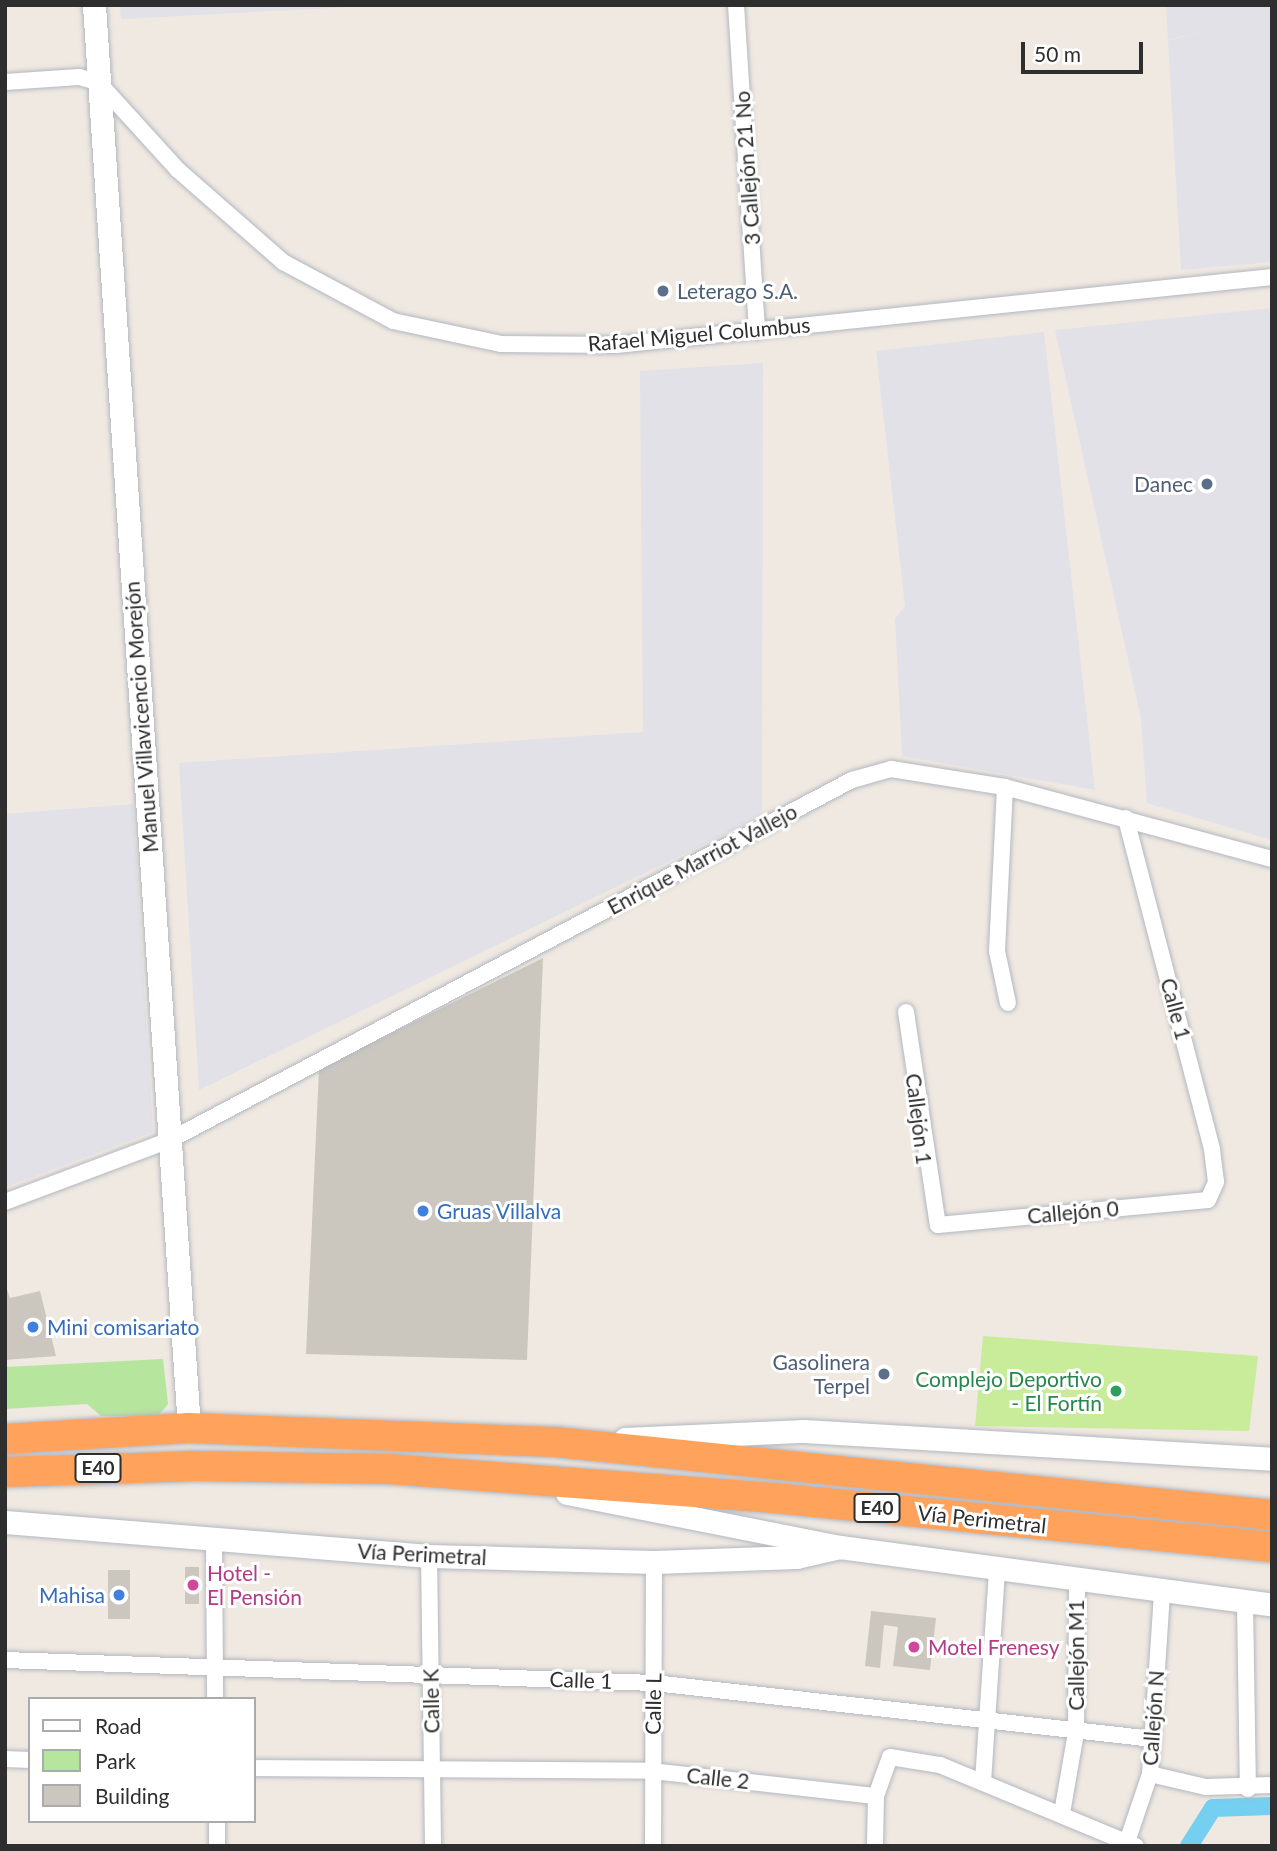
<!DOCTYPE html>
<meta charset="utf-8">
<style>
body{margin:0}
#map{position:relative;width:1277px;height:1851px;overflow:hidden;background:#efe9e1;font-family:Lato,sans-serif}
div>[style]{position:absolute}
.industrial>*{inset:0;background:#e3e1e8}
.green>*{inset:0;background:#b6e59e}
.pitch>*{inset:0;background:#c9ec9a}
.canal>*{height:18px;margin:-9px;padding:0 9px;transform-origin:9px;border-radius:9px;background:#75cff0}
.building>*{inset:0;background:#cbc7bf;transform-origin:0 0}
.roads{filter:drop-shadow(0 0 2px #b4b7c1) drop-shadow(0 0 2px #b4b7c1)}
.street>*{height:16px;margin:-8px;padding:0 8px;transform-origin:8px;border-radius:8px;background:#fff}
.secondary>*{height:23px;margin:-11.5px;padding:0 11.5px;transform-origin:11.5px;border-radius:11.5px;background:#fff}
.highway>*{height:30px;margin:-15px;padding:0 15px;transform-origin:15px;border-radius:15px;background:#ffa35c}
.dots>*{width:19px;height:19px;translate:-50% -50%;box-sizing:border-box;border:4px solid #fff;border-radius:50%}
span{translate:-50% -50%;white-space:nowrap;text-align:center;line-height:1.15;-webkit-text-stroke:6px #fff;paint-order:stroke}
.shield-label span{padding:2px 5px;background:#fff;border:2px solid;border-radius:5px;-webkit-text-stroke-width:0}
.shield-label{font-size:19px;color:#2e2e2e;font-weight:700}
.street-label{font-size:21px;color:#2e2e2e}
.service-label{font-size:21px;color:#4e5e75}
.left{translate:0 -50%;text-align:left}
.right{translate:-100% -50%;text-align:right}
.shop-label{font-size:21px;color:#366cbe}
.leisure-label{font-size:21px;color:#27864d}
.hotel-label{font-size:21px;color:#b23c85}
.frame{position:absolute;inset:0;border:7px solid #2e2e2e;pointer-events:none}
.legend{position:absolute;left:28px;top:1697px;width:228px;height:126px;box-sizing:border-box;background:#fff;border:2px solid #ababab;margin:0;padding:9px 12px;list-style:none;font-size:21px;color:#2e2e2e}
.legend li{display:flex;align-items:center;gap:14px;height:35px}
.legend b{width:35px;border:2px solid #ababab}
.scale{position:absolute;left:1021px;top:42px;width:122px;height:32px;box-sizing:border-box;border:4px solid #2e2e2e;border-top:0;padding-left:9px;font-size:21px;line-height:24px;white-space:nowrap;color:#2e2e2e;-webkit-text-stroke:5px #fff;paint-order:stroke}
</style>
<div id="map">
<div class="industrial">
<div style="clip-path:polygon(120px 5px,390px 5px,121px 19px)"></div>
<div style="clip-path:polygon(1166px 5px,1272px 5px,1272px 262px,1181px 270px,1168px 41px,1208px 29px,1168px 40px)"></div>
<div style="clip-path:polygon(1272px 308px,1272px 840px,1147px 803px,1141px 718px,1055px 330px)"></div>
<div style="clip-path:polygon(1044px 332px,1095px 790px,902px 756px,895px 619px,905px 606px,876px 351px)"></div>
<div style="clip-path:polygon(763px 363px,762px 816px,199px 1090px,179px 763px,643px 732px,640px 371px)"></div>
<div style="clip-path:polygon(133px 804px,153px 1132px,5px 1187px,5px 814px)"></div>
</div>
<div class="green">
<div style="clip-path:polygon(163px 1359px,168px 1404px,158px 1416px,101px 1416px,87px 1404px,5px 1409px,5px 1367px)"></div>
</div>
<div class="pitch">
<div style="clip-path:polygon(983px 1336px,1258px 1356px,1249px 1431px,975px 1426px)"></div>
</div>
<div class="canal">
<div style="left:1189px;top:1846px;width:45px;rotate:-57.7deg"></div>
<div style="left:1213px;top:1808px;width:59px;rotate:-1.9deg"></div>
</div>
<div class="building">
<div style="clip-path:polygon(543px 958px,527px 1360px,306px 1354px,319px 1069px)"></div>
<div style="clip-path:polygon(5px 1284px,10px 1298px,40px 1291px,56px 1356px,5px 1360px)"></div>
<div style="left:185px;top:1567px;width:14px;height:37px"></div>
<div style="left:130px;top:1570px;width:49px;height:22px;rotate:90deg"></div>
<div style="clip-path:polygon(871px 1611px,936px 1618px,930px 1670px,893px 1666px,898px 1627px,884px 1625px,880px 1668px,865px 1666px)"></div>
</div>
<div class="roads">
<div class="street">
<div style="left:736px;top:5px;width:327px;rotate:86.3deg"></div>
<div style="left:5px;top:82px;width:74px;rotate:-3.9deg"></div>
<div style="left:79px;top:77px;width:20px;rotate:15deg"></div>
<div style="left:98px;top:82px;width:119px;rotate:47.7deg"></div>
<div style="left:178px;top:170px;width:140px;rotate:41.2deg"></div>
<div style="left:283px;top:262px;width:125px;rotate:28.2deg"></div>
<div style="left:393px;top:321px;width:110px;rotate:12deg"></div>
<div style="left:501px;top:344px;width:115px;rotate:0.5deg"></div>
<div style="left:616px;top:345px;width:660px;rotate:-5.92deg"></div>
<div style="left:1005px;top:787px;width:164px;rotate:92.8deg"></div>
<div style="left:997px;top:951px;width:53px;rotate:78.1deg"></div>
<div style="left:906px;top:1012px;width:215px;rotate:81.5deg"></div>
<div style="left:938px;top:1225px;width:271px;rotate:-5.3deg"></div>
<div style="left:1208px;top:1200px;width:20px;rotate:-66deg"></div>
<div style="left:1216px;top:1182px;width:33px;rotate:-97deg"></div>
<div style="left:1212px;top:1149px;width:342px;rotate:-104.6deg"></div>
<div style="left:5px;top:1202px;width:176px;rotate:-20.6deg"></div>
<div style="left:170px;top:1140px;width:771px;rotate:-27.83deg"></div>
<div style="left:852px;top:780px;width:41px;rotate:-15.8deg"></div>
<div style="left:891px;top:769px;width:115px;rotate:9deg"></div>
<div style="left:1005px;top:787px;width:277px;rotate:15.1deg"></div>
<div style="left:214px;top:1539px;width:160px;rotate:89.6deg"></div>
<div style="left:429px;top:1556px;width:290px;rotate:89.2deg"></div>
<div style="left:1245px;top:1602px;width:187px;rotate:89.1deg"></div>
<div style="left:5px;top:1660px;width:649px;rotate:2.03deg"></div>
<div style="left:654px;top:1683px;width:502px;rotate:6.4deg"></div>
<div style="left:5px;top:1759px;width:25px;rotate:2deg"></div>
<div style="left:254px;top:1768px;width:398px;rotate:0.4deg"></div>
<div style="left:652px;top:1771px;width:225px;rotate:6.4deg"></div>
<div style="left:1150px;top:1774px;width:57px;rotate:13.1deg"></div>
<div style="left:1206px;top:1787px;width:66px;rotate:-1.7deg"></div>
<div style="left:983px;top:1782px;width:212px;rotate:-86.2deg"></div>
<div style="left:1062px;top:1813px;width:81px;rotate:-80.1deg"></div>
<div style="left:1076px;top:1733px;width:153px;rotate:-89.6deg"></div>
<div style="left:217px;top:1821px;width:25px;rotate:90deg"></div>
<div style="left:1127px;top:1842px;width:72px;rotate:-71.3deg"></div>
<div style="left:1150px;top:1774px;width:182px;rotate:-86.2deg"></div>
<div style="left:653px;top:1846px;width:284px;rotate:-89.8deg"></div>
<div style="left:875px;top:1846px;width:50px;rotate:-88.9deg"></div>
<div style="left:876px;top:1796px;width:41px;rotate:-70.3deg"></div>
<div style="left:890px;top:1757px;width:51px;rotate:9.1deg"></div>
<div style="left:940px;top:1765px;width:212px;rotate:22.5deg"></div>
</div>
<div class="secondary">
<div style="left:94px;top:5px;width:1426px;rotate:86.18deg"></div>
<div style="left:625px;top:1439px;width:179px;rotate:-2.6deg"></div>
<div style="left:804px;top:1431px;width:469px;rotate:3.4deg"></div>
<div style="left:567px;top:1493px;width:278px;rotate:11.2deg"></div>
<div style="left:840px;top:1547px;width:436px;rotate:7.6deg"></div>
<div style="left:5px;top:1522px;width:425px;rotate:4.6deg"></div>
<div style="left:429px;top:1556px;width:225px;rotate:1.5deg"></div>
<div style="left:654px;top:1562px;width:142px;rotate:-2deg"></div>
<div style="left:796px;top:1557px;width:45px;rotate:-12.8deg"></div>
</div>
<div class="highway">
<div style="left:5px;top:1439px;width:184px;rotate:-3.4deg"></div>
<div style="left:189px;top:1428px;width:366px;rotate:2.2deg"></div>
<div style="left:555px;top:1442px;width:721px;rotate:5.81deg"></div>
<div style="left:5px;top:1472px;width:186px;rotate:-1.8deg"></div>
<div style="left:191px;top:1466px;width:198px;rotate:0.9deg"></div>
<div style="left:389px;top:1469px;width:386px;rotate:4.3deg"></div>
<div style="left:774px;top:1498px;width:500px;rotate:5.62deg"></div>
</div>
</div>
<div class="dots">
<div style="left:663px;top:291px;background:#5c6f8a"></div>
<div style="left:1207px;top:484px;background:#5c6f8a"></div>
<div style="left:423px;top:1211px;background:#3f7fe0"></div>
<div style="left:33px;top:1327px;background:#3f7fe0"></div>
<div style="left:884px;top:1374px;background:#5c6f8a"></div>
<div style="left:1116px;top:1391px;background:#2e9e5b"></div>
<div style="left:193px;top:1585px;background:#d1479c"></div>
<div style="left:119px;top:1595px;background:#3f7fe0"></div>
<div style="left:914px;top:1647px;background:#d1479c"></div>
</div>
<div class="shield-label">
<span style="left:98px;top:1468px">E40</span>
<span style="left:877px;top:1508px">E40</span>
</div>
<div class="street-label">
<span style="left:747px;top:168px;rotate:-94deg">3 Callejón 21 No</span>
<span style="left:699px;top:334px;rotate:-5deg">Rafael Miguel Columbus</span>
<span style="left:141px;top:717px;rotate:-94deg">Manuel Villavicencio Morejón</span>
<span style="left:702px;top:859px;rotate:-28deg">Enrique Marriot Vallejo</span>
<span style="left:1176px;top:1009px;rotate:75deg">Calle 1</span>
<span style="left:919px;top:1119px;rotate:83deg">Callejón 1</span>
<span style="left:1073px;top:1212px;rotate:-5deg">Callejón 0</span>
<span style="left:982px;top:1519px;rotate:6deg">Vía Perimetral</span>
<span style="left:422px;top:1554px;rotate:3deg">Vía Perimetral</span>
<span style="left:1076px;top:1655px;rotate:-90deg">Callejón M1</span>
<span style="left:581px;top:1680px;rotate:2deg">Calle 1</span>
<span style="left:431px;top:1701px;rotate:-91deg">Calle K</span>
<span style="left:653px;top:1704px;rotate:-89deg">Calle L</span>
<span style="left:1153px;top:1718px;rotate:-86deg">Callejón N</span>
<span style="left:718px;top:1778px;rotate:6deg">Calle 2</span>
</div>
<div class="service-label">
<span class="left" style="left:677px;top:291px">Leterago S.A.</span>
<span class="right" style="left:1193px;top:484px">Danec</span>
<span class="right" style="left:870px;top:1374px">Gasolinera<br>Terpel</span>
</div>
<div class="shop-label">
<span class="left" style="left:437px;top:1211px">Gruas Villalva</span>
<span class="left" style="left:47px;top:1327px">Mini comisariato</span>
<span class="right" style="left:105px;top:1595px">Mahisa</span>
</div>
<div class="leisure-label">
<span class="right" style="left:1102px;top:1391px">Complejo Deportivo<br>- El Fortín</span>
</div>
<div class="hotel-label">
<span class="left" style="left:207px;top:1585px">Hotel -<br>El Pensión</span>
<span class="left" style="left:928px;top:1647px">Motel Frenesy</span>
</div>
<div class="frame"></div>
<ul class="legend">
<li><b style="height:9px;background:#fff"></b>Road</li>
<li><b style="height:19px;background:#b6e59e"></b>Park</li>
<li><b style="height:19px;background:#cbc7bf"></b>Building</li>
</ul>
<div class="scale">50 m</div>
</div>
